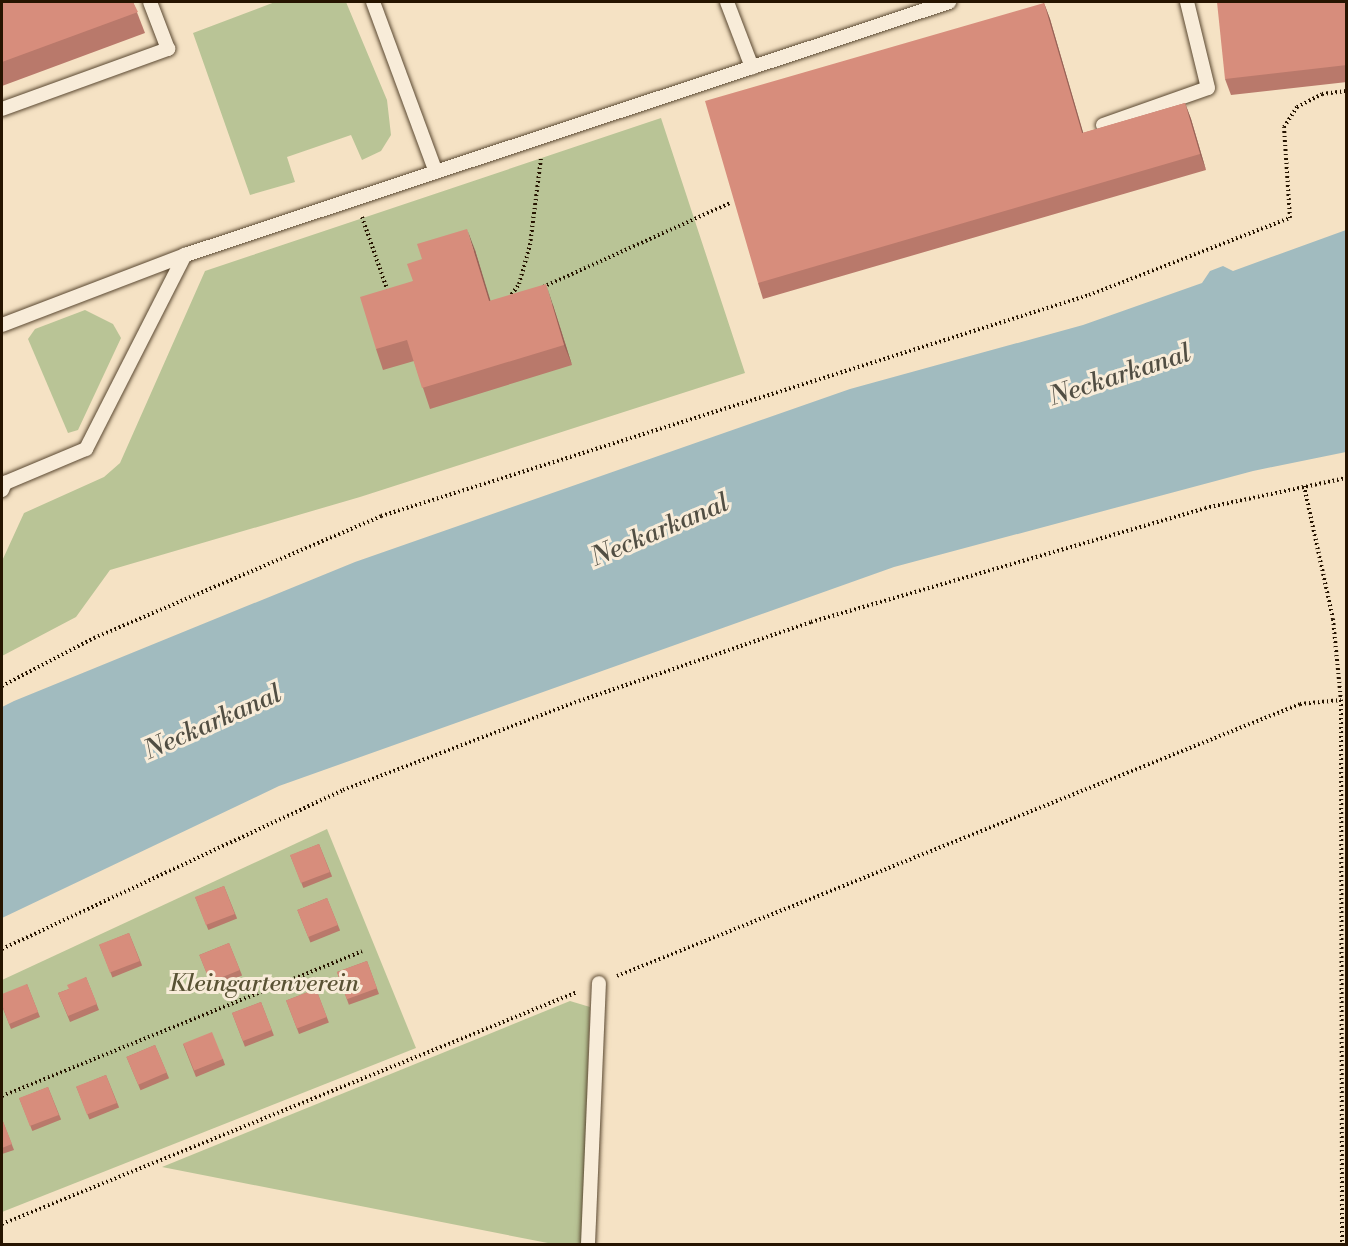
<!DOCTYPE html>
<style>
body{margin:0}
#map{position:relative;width:1348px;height:1246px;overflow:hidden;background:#f5e2c4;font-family:"Libre Bodoni",serif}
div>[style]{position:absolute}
.green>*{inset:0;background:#b9c496}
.water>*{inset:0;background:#a1bbbf}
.path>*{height:4px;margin-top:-2px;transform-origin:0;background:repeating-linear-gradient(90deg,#261400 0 1.5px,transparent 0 4.5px)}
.roads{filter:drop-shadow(0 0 2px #5a4831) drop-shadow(0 0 2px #5a4831)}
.lane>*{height:14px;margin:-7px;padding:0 7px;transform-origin:7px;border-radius:7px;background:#f8ecd9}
.wall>*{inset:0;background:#b9796b;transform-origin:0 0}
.shaded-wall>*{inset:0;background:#966357}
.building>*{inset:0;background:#d78d7c;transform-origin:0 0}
span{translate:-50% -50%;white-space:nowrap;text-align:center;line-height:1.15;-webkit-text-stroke:6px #f8ecd9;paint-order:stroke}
.park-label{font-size:24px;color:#595234;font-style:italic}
.water-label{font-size:26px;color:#514e43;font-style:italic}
.frame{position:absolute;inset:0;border:3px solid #261400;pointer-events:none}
</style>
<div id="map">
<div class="green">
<div style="clip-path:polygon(275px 2px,346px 2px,387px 100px,391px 135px,381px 151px,362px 160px,351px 135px,287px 157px,295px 182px,250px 195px,193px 33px)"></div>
<div style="clip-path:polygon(661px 118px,745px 373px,360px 497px,110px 570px,76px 617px,2px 656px,2px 561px,24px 513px,104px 477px,120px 463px,205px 271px)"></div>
<div style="clip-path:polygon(85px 310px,113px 324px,121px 338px,78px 430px,68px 433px,28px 339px,35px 329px)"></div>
<div style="clip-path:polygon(327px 829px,416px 1048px,2px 1212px,2px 980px)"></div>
<div style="clip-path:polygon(570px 1001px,590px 1007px,582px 1244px,553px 1244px,162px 1167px)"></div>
</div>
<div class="water">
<div style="clip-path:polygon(1346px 230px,1346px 452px,1253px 471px,894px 567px,279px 786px,2px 918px,2px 707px,14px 701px,355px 562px,850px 389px,1083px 325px,1202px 283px,1210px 271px,1223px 266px,1233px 271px)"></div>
</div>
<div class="path">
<div style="left:362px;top:217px;width:79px;rotate:70.9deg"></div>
<div style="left:543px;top:287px;width:205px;rotate:-24.2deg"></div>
<div style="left:509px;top:298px;width:17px;rotate:-54deg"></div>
<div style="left:519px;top:284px;width:41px;rotate:-74.2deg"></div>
<div style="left:530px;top:245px;width:88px;rotate:-82.8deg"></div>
<div style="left:1304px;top:486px;width:136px;rotate:77.7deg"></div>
<div style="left:1333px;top:619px;width:81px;rotate:84.4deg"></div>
<div style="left:1341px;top:700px;width:544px;rotate:89.89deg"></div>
<div style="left:2px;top:686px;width:104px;rotate:-27.6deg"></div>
<div style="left:94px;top:638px;width:312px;rotate:-23deg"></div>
<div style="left:381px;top:516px;width:742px;rotate:-17.34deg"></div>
<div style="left:1089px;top:295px;width:215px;rotate:-21deg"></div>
<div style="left:1290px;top:218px;width:91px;rotate:-93.8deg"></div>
<div style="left:1284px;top:127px;width:24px;rotate:-57deg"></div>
<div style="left:1297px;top:107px;width:28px;rotate:-27deg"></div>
<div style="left:1322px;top:94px;width:24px;rotate:-7deg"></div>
<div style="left:2px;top:949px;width:376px;rotate:-25deg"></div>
<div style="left:343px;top:790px;width:252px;rotate:-20.7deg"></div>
<div style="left:579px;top:701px;width:245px;rotate:-18.8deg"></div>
<div style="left:811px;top:622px;width:410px;rotate:-16.1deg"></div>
<div style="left:1205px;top:508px;width:144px;rotate:-12deg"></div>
<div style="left:617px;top:976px;width:735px;rotate:-21.71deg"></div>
<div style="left:1300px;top:704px;width:41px;rotate:-5.6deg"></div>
<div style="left:2px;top:1096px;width:388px;rotate:-21.9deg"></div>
<div style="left:2px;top:1224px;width:620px;rotate:-21.97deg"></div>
</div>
<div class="roads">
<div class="lane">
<div style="left:373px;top:2px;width:181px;rotate:69.7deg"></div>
<div style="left:727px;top:2px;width:70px;rotate:69deg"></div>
<div style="left:2px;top:109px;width:177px;rotate:-19.9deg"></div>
<div style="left:168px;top:49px;width:50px;rotate:-111deg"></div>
<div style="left:1103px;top:125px;width:111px;rotate:-19.4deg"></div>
<div style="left:1208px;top:88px;width:89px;rotate:-103.7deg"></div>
<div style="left:2px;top:325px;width:196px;rotate:-20.9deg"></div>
<div style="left:185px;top:255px;width:805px;rotate:-18.32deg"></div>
<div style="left:2px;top:490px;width:8px;rotate:-67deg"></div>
<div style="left:5px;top:483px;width:88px;rotate:-22.8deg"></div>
<div style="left:86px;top:449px;width:218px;rotate:-63deg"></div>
<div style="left:588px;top:1244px;width:261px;rotate:-87.6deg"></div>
</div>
</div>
<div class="wall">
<div style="clip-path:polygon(2px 2px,133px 2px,145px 33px,2px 86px)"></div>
<div style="clip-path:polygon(1347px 2px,1347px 82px,1231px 95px,1225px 79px)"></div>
<div style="clip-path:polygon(1044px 3px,1050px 19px,1083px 133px,1185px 103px,1191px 119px,1206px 170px,763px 299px,758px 283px)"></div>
<div style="clip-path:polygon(475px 250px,490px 301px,553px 305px,572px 365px,430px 409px,414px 361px,383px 370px,376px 349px,413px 281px)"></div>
<div style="left:319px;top:844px;width:35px;height:31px;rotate:68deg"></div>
<div style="left:224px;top:886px;width:35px;height:31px;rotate:68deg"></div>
<div style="left:327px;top:898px;width:35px;height:32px;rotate:68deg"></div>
<div style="left:129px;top:933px;width:35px;height:32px;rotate:68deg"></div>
<div style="left:229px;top:943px;width:35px;height:32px;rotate:68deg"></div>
<div style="left:367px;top:961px;width:35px;height:32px;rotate:70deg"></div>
<div style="clip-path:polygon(86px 977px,99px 1010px,70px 1022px,58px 993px,69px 989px)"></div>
<div style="clip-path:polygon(27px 984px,40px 1017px,11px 1029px,2px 1006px)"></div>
<div style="left:316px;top:989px;width:36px;height:32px;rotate:69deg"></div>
<div style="left:261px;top:1002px;width:36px;height:31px;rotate:69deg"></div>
<div style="clip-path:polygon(183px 1044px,223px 1059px,225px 1065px,196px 1077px)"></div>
<div style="left:155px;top:1045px;width:36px;height:31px;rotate:67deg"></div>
<div style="left:106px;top:1075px;width:35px;height:32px;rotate:68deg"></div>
<div style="left:48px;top:1087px;width:35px;height:31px;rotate:68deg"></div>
<div style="clip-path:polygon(2px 1119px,14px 1150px,2px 1154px)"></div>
</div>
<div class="shaded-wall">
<div style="clip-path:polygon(1044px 3px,1050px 19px,1088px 149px,1082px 133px)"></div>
<div style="clip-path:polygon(1185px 103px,1191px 119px,1206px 170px,1200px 154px)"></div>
<div style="clip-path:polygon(467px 229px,475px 250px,497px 322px,489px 301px)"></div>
<div style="clip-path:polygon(546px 284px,553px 305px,572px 365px,564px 345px)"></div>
</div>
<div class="building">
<div style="clip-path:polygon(2px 2px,133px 2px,138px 12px,2px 62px)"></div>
<div style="clip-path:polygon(1217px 2px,1347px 2px,1347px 65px,1225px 79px)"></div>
<div style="clip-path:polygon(1044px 3px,1082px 133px,1185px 103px,1200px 154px,758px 283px,705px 101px)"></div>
<div style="clip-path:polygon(467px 229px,489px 301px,546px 284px,564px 345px,422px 388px,407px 340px,376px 349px,360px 297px,413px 281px,407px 264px,422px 259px,417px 244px)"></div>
<div style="left:319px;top:844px;width:30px;height:31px;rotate:69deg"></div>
<div style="left:224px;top:886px;width:30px;height:31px;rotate:69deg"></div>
<div style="left:327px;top:898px;width:29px;height:32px;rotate:68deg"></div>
<div style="left:129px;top:933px;width:30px;height:32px;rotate:69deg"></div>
<div style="left:229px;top:943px;width:29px;height:32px;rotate:68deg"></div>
<div style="left:367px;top:961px;width:29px;height:32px;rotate:70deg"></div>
<div style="clip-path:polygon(86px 977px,97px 1004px,68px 1016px,58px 993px,69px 989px,67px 985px)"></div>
<div style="clip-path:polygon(27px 984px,38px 1012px,9px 1024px,2px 1005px,2px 994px)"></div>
<div style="left:316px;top:989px;width:30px;height:32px;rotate:69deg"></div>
<div style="left:261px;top:1002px;width:30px;height:31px;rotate:69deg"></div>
<div style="left:212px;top:1032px;width:29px;height:31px;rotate:68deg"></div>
<div style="left:155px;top:1045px;width:30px;height:31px;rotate:67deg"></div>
<div style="left:106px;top:1075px;width:30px;height:32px;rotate:69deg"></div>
<div style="left:48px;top:1087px;width:30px;height:31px;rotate:69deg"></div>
<div style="clip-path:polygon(2px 1119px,12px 1144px,2px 1148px)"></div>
</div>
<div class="park-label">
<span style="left:264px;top:985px">Kleingartenverein</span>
</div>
<div class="water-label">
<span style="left:1120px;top:376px;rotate:-18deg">Neckarkanal</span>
<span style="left:660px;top:531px;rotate:-23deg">Neckarkanal</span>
<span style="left:213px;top:723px;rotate:-24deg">Neckarkanal</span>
</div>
<div class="frame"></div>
</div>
